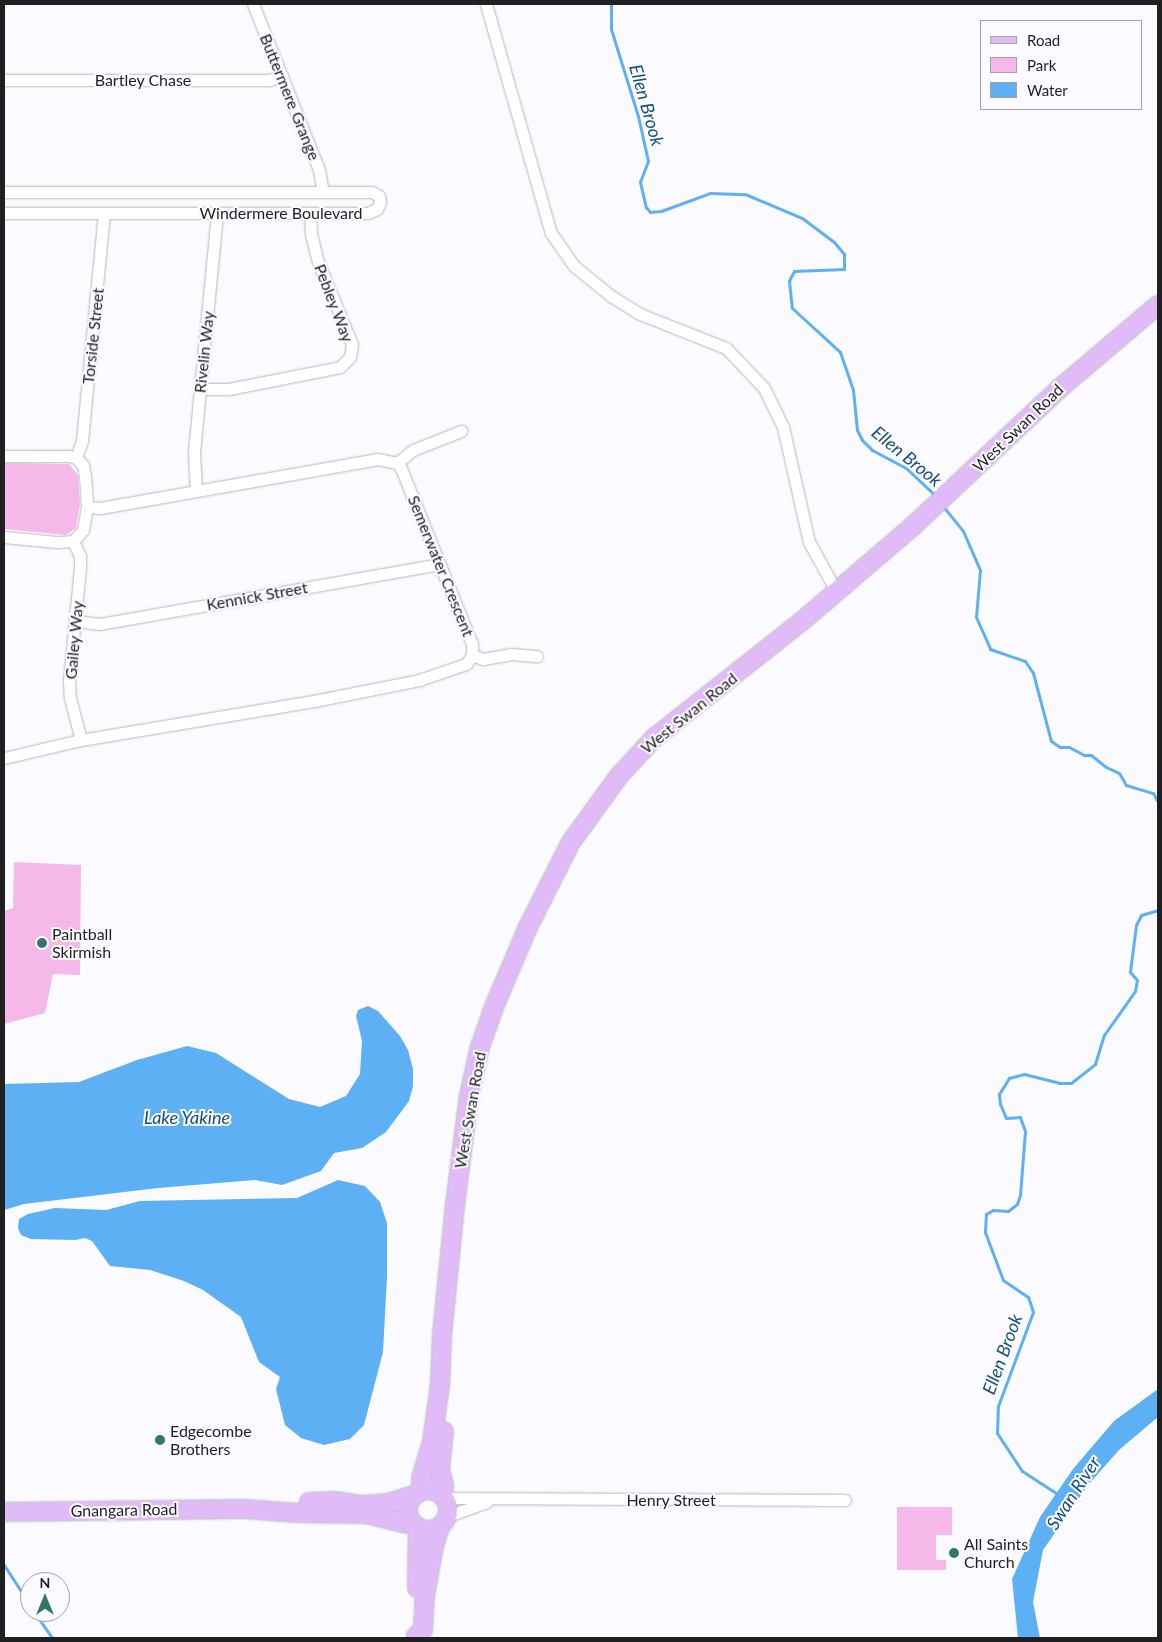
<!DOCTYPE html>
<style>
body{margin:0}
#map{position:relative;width:1162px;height:1642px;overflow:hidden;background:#fafaff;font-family:Lato,sans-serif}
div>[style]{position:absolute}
.green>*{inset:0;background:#f4b9e8}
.water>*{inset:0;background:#5eb0f4}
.stream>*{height:3px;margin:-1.5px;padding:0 1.5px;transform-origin:1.5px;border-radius:1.5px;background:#5eb0f4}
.roads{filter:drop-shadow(0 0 1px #b8b7bc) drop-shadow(0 0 1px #b8b7bc)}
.minor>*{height:11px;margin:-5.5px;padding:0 5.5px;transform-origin:5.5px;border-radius:5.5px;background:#fff}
.primary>*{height:18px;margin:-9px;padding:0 9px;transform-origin:9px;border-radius:9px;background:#e1bbf8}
.primary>.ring{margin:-9px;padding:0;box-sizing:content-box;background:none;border:18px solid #e1bbf8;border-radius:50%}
.dots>*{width:14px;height:14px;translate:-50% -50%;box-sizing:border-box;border:2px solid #fafaff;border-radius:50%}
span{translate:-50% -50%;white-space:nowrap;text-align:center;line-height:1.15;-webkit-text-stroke:4px #fafaff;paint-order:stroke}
.street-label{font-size:16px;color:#201f21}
.poi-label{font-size:16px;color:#201f21}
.left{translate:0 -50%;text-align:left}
.water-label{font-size:18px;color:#14507c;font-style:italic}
.frame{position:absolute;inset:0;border:5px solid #201f21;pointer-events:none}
.legend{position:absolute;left:980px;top:20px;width:162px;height:90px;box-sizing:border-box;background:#fafaff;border:1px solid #a3a2a6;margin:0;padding:6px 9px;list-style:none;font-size:15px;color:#201f21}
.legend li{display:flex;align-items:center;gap:10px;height:25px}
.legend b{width:25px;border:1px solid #a3a2a6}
.north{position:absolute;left:20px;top:1572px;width:50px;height:50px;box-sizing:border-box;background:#fafaff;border:1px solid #a3a2a6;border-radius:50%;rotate:0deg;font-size:14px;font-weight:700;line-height:20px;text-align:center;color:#201f21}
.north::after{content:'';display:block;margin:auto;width:18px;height:22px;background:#32766a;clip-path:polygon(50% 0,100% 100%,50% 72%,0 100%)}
</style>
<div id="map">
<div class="green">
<div style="clip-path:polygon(4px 463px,69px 464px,78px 475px,80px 504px,76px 528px,66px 535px,4px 529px)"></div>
<div style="clip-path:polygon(14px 862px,81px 865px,80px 975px,53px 974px,45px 1013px,4px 1024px,4px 911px,13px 908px)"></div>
<div style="clip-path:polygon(897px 1507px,952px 1507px,952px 1535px,936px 1535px,936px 1560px,946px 1560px,946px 1570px,897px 1570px)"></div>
</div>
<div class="water">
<div style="clip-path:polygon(368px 1006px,378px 1011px,400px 1036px,408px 1050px,413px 1069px,413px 1086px,409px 1101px,386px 1132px,362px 1148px,334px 1153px,321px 1171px,282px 1185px,255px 1180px,158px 1188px,24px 1204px,4px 1210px,4px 1084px,79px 1082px,137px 1060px,187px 1046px,216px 1053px,289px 1099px,320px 1107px,346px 1096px,360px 1074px,362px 1041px,356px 1016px,358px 1010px)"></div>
<div style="clip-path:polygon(338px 1180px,365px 1186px,380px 1202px,387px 1223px,387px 1277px,383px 1352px,364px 1425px,350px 1439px,324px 1445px,301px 1438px,285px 1425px,276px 1389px,280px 1377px,259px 1362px,241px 1317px,203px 1290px,184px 1281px,150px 1270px,110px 1266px,92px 1241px,85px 1238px,75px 1240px,31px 1239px,21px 1235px,18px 1228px,19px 1219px,28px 1214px,55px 1208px,106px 1210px,140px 1201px,297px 1198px)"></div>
<div style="clip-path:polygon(1158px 1389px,1158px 1417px,1119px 1450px,1089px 1484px,1043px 1550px,1033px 1602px,1040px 1638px,1018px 1638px,1012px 1579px,1040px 1517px,1073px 1469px,1114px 1421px)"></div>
</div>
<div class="stream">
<div style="left:611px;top:4px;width:25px;rotate:90deg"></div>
<div style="left:611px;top:29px;width:91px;rotate:72.8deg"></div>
<div style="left:638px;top:116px;width:46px;rotate:77.5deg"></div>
<div style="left:648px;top:161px;width:22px;rotate:111deg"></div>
<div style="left:640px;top:182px;width:26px;rotate:77deg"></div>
<div style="left:646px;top:207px;width:6px;rotate:51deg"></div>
<div style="left:650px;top:212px;width:11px;rotate:-5deg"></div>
<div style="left:661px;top:211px;width:52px;rotate:-20.2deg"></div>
<div style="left:710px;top:193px;width:35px;rotate:2deg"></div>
<div style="left:745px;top:194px;width:62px;rotate:22.8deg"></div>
<div style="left:802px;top:218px;width:40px;rotate:37deg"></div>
<div style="left:834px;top:242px;width:16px;rotate:50deg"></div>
<div style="left:844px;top:254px;width:15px;rotate:90deg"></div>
<div style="left:844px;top:269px;width:50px;rotate:177.7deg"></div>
<div style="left:794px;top:271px;width:11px;rotate:117deg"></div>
<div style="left:789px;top:281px;width:27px;rotate:84deg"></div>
<div style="left:792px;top:308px;width:65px;rotate:42.5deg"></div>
<div style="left:840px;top:352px;width:40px;rotate:71.1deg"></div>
<div style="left:853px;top:390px;width:40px;rotate:84.3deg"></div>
<div style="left:857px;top:430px;width:11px;rotate:63deg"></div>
<div style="left:862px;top:440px;width:14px;rotate:45deg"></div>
<div style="left:872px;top:450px;width:40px;rotate:28deg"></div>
<div style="left:907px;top:469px;width:40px;rotate:43deg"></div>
<div style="left:942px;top:505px;width:33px;rotate:51deg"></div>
<div style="left:963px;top:531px;width:43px;rotate:66.4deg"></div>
<div style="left:980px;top:570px;width:47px;rotate:94.9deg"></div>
<div style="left:976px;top:617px;width:35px;rotate:66deg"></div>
<div style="left:990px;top:649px;width:37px;rotate:19deg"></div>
<div style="left:1025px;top:661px;width:14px;rotate:56deg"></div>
<div style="left:1033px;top:673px;width:70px;rotate:75.2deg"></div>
<div style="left:1051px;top:741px;width:11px;rotate:34deg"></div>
<div style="left:1060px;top:747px;width:9px"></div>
<div style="left:1069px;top:747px;width:17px;rotate:28deg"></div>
<div style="left:1084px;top:755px;width:7px"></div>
<div style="left:1091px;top:755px;width:19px;rotate:39deg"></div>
<div style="left:1106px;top:767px;width:14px;rotate:25deg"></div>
<div style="left:1119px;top:773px;width:14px;rotate:60deg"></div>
<div style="left:1126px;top:785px;width:28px;rotate:17deg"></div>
<div style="left:1153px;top:793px;width:10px;rotate:61deg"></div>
<div style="left:1059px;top:1495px;width:44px;rotate:-147deg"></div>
<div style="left:1022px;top:1471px;width:45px;rotate:-123.3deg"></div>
<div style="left:997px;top:1433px;width:27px;rotate:-88deg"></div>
<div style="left:998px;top:1406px;width:100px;rotate:-69.6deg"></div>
<div style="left:1033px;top:1312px;width:16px;rotate:-108deg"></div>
<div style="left:1028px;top:1297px;width:30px;rotate:-146deg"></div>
<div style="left:1003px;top:1280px;width:51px;rotate:-110.6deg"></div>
<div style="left:985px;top:1232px;width:18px;rotate:-87deg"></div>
<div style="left:986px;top:1214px;width:8px;rotate:-30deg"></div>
<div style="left:993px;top:1210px;width:15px;rotate:4deg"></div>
<div style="left:1008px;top:1211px;width:11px;rotate:-38deg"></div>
<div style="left:1017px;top:1204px;width:9px;rotate:-72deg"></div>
<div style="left:1020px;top:1195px;width:64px;rotate:-85.5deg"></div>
<div style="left:1025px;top:1131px;width:15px;rotate:-110deg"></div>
<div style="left:1020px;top:1117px;width:14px;rotate:176deg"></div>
<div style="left:1006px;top:1118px;width:15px;rotate:-113deg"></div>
<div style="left:1000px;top:1104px;width:10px;rotate:-96deg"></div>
<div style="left:999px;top:1094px;width:19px;rotate:-58deg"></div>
<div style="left:1009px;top:1078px;width:16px;rotate:-15deg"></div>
<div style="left:1024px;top:1074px;width:36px;rotate:14deg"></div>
<div style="left:1059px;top:1083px;width:12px"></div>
<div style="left:1071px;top:1083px;width:31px;rotate:-38deg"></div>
<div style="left:1095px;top:1064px;width:30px;rotate:-73deg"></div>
<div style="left:1104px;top:1035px;width:54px;rotate:-54.8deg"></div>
<div style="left:1135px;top:991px;width:11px;rotate:-80deg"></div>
<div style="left:1137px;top:980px;width:11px;rotate:-131deg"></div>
<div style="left:1130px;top:972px;width:47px;rotate:-82.7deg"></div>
<div style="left:1136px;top:925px;width:11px;rotate:-63deg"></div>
<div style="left:1141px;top:915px;width:18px;rotate:-16deg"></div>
<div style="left:4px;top:1565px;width:48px;rotate:57deg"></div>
<div style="left:34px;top:1612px;width:32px;rotate:55deg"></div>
</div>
<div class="roads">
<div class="minor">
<div style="left:253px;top:4px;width:179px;rotate:68.3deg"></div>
<div style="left:319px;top:170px;width:22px;rotate:80deg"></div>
<div style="left:486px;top:4px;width:238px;rotate:74.2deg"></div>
<div style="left:551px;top:233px;width:40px;rotate:55.1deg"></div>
<div style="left:574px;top:266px;width:48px;rotate:39deg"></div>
<div style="left:611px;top:296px;width:34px;rotate:32deg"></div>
<div style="left:640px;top:314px;width:92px;rotate:21.6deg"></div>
<div style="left:726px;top:348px;width:55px;rotate:46.5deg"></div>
<div style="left:764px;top:388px;width:43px;rotate:64deg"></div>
<div style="left:783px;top:427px;width:118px;rotate:77.3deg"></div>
<div style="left:809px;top:542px;width:56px;rotate:61.1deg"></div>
<div style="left:4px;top:80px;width:265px"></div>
<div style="left:269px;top:80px;width:14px;rotate:-17deg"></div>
<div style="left:4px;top:192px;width:368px"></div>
<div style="left:372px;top:192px;width:8px;rotate:30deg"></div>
<div style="left:379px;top:196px;width:6px;rotate:81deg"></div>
<div style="left:380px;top:202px;width:8px;rotate:113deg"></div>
<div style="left:377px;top:209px;width:10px;rotate:156deg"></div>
<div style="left:368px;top:213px;width:364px;rotate:180deg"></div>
<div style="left:200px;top:389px;width:29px"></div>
<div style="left:229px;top:389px;width:113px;rotate:-11.2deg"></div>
<div style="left:340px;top:367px;width:14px;rotate:-45deg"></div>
<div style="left:350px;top:357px;width:13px;rotate:-81deg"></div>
<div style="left:352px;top:344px;width:89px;rotate:-112.5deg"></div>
<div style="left:318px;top:262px;width:30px;rotate:-104deg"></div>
<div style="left:311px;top:233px;width:20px;rotate:-93deg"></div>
<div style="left:4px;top:456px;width:65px"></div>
<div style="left:69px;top:456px;width:7px;rotate:16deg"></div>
<div style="left:76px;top:458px;width:10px;rotate:45deg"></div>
<div style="left:83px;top:465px;width:11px;rotate:80deg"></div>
<div style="left:85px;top:476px;width:31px;rotate:86deg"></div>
<div style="left:87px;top:507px;width:23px;rotate:100deg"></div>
<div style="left:83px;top:530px;width:15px;rotate:132deg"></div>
<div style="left:73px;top:541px;width:16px;rotate:176deg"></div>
<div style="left:57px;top:542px;width:53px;rotate:-174.6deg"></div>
<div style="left:76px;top:458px;width:18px;rotate:-71deg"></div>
<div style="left:82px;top:441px;width:229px;rotate:-84.5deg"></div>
<div style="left:397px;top:463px;width:21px;rotate:-39deg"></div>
<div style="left:413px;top:450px;width:52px;rotate:-21.6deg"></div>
<div style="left:196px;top:491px;width:39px;rotate:-93deg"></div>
<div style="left:194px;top:452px;width:240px;rotate:-84.5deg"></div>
<div style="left:73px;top:541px;width:17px;rotate:65deg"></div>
<div style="left:80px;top:556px;width:11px;rotate:90deg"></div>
<div style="left:80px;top:567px;width:115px;rotate:95.5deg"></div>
<div style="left:69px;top:681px;width:17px;rotate:87deg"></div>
<div style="left:70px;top:698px;width:43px;rotate:75.3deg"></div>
<div style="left:75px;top:621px;width:25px;rotate:7deg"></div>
<div style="left:100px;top:624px;width:345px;rotate:-10deg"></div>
<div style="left:472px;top:655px;width:12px;rotate:20deg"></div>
<div style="left:483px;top:659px;width:29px;rotate:-10deg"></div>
<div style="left:512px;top:654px;width:25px;rotate:5deg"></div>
<div style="left:4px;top:758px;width:79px;rotate:-13.2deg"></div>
<div style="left:81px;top:740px;width:236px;rotate:-9.5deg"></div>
<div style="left:314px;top:701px;width:107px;rotate:-11.3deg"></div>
<div style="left:419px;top:680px;width:50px;rotate:-18.8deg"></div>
<div style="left:466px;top:664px;width:11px;rotate:-56deg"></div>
<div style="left:472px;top:655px;width:11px;rotate:-90deg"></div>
<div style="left:472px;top:644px;width:192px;rotate:-112deg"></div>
<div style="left:400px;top:466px;width:4px;rotate:-135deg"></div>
<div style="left:397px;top:463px;width:19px;rotate:-168deg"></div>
<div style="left:378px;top:459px;width:282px;rotate:170deg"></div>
<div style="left:100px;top:508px;width:13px;rotate:-176deg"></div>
<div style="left:445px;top:1498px;width:400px;rotate:0.3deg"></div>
<div style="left:448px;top:1516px;width:41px;rotate:-19.7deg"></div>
</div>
<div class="primary">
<div class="ring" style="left:408px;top:1490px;width:22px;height:22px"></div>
<div style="left:421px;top:1491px;width:13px;rotate:-90deg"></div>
<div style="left:421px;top:1478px;width:38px;rotate:-73deg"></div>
<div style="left:432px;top:1442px;width:58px;rotate:-82deg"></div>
<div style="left:440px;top:1385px;width:50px;rotate:-87.7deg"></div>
<div style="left:442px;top:1335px;width:131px;rotate:-84.3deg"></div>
<div style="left:455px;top:1205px;width:110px;rotate:-82.7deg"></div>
<div style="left:469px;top:1096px;width:47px;rotate:-77.7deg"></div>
<div style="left:479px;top:1050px;width:46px;rotate:-70.8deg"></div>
<div style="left:494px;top:1007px;width:87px;rotate:-67deg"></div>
<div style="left:528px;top:927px;width:95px;rotate:-63.2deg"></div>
<div style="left:571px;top:842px;width:82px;rotate:-54deg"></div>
<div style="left:619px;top:776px;width:52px;rotate:-47.4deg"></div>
<div style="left:654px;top:738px;width:187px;rotate:-38.3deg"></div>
<div style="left:801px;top:622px;width:146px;rotate:-40.6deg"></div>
<div style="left:912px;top:527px;width:203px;rotate:-43.2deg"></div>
<div style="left:1060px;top:388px;width:128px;rotate:-40.3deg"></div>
<div style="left:442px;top:1495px;width:9px;rotate:-77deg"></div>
<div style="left:444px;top:1486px;width:18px;rotate:-103deg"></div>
<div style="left:440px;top:1468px;width:37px;rotate:-84deg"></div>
<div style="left:309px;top:1502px;width:25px;rotate:-2deg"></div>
<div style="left:334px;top:1501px;width:30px;rotate:8deg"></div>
<div style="left:364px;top:1505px;width:24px;rotate:-5deg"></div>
<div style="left:388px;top:1503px;width:30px;rotate:-17deg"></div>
<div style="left:4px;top:1512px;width:240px;rotate:-0.7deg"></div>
<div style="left:244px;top:1509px;width:54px;rotate:4.2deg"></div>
<div style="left:298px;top:1513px;width:69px;rotate:0.8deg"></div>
<div style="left:367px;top:1514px;width:38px;rotate:14deg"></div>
<div style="left:404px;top:1523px;width:10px;rotate:6deg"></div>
<div style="left:417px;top:1588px;width:61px;rotate:-89.1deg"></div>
<div style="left:416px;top:1636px;width:9px;rotate:-41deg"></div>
<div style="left:423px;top:1630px;width:35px;rotate:-87deg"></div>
<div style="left:425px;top:1595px;width:50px;rotate:-79.6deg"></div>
<div style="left:434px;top:1546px;width:21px;rotate:-73deg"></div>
</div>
</div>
<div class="dots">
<div style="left:42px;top:943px;background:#32766a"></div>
<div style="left:160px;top:1440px;background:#32766a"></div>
<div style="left:954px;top:1553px;background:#32766a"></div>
</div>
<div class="street-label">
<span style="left:143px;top:80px">Bartley Chase</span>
<span style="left:290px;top:97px;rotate:68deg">Buttermere Grange</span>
<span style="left:281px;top:213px">Windermere Boulevard</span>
<span style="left:334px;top:303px;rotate:69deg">Pebley Way</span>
<span style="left:93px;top:336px;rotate:-84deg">Torside Street</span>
<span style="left:204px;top:352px;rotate:-84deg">Rivelin Way</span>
<span style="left:1018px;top:428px;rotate:-44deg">West Swan Road</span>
<span style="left:441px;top:566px;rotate:68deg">Semerwater Crescent</span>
<span style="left:257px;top:596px;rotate:-10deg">Kennick Street</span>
<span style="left:74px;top:640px;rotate:-85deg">Gailey Way</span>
<span style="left:689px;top:713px;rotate:-39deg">West Swan Road</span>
<span style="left:470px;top:1110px;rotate:-80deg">West Swan Road</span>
<span style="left:671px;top:1500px">Henry Street</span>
<span style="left:124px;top:1510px;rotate:-1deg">Gnangara Road</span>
</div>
<div class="poi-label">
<span class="left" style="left:52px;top:943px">Paintball<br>Skirmish</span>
<span class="left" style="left:170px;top:1440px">Edgecombe<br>Brothers</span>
<span class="left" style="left:964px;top:1553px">All Saints<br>Church</span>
</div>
<div class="water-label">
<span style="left:647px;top:105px;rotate:74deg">Ellen Brook</span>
<span style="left:907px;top:456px;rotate:39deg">Ellen Brook</span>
<span style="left:187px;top:1117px">Lake Yakine</span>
<span style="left:1002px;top:1354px;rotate:-70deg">Ellen Brook</span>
<span style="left:1073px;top:1493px;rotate:-57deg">Swan River</span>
</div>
<div class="frame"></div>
<ul class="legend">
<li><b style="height:6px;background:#e1bbf8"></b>Road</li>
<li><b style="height:14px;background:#f4b9e8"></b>Park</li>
<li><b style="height:14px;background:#5eb0f4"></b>Water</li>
</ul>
<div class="north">N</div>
</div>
